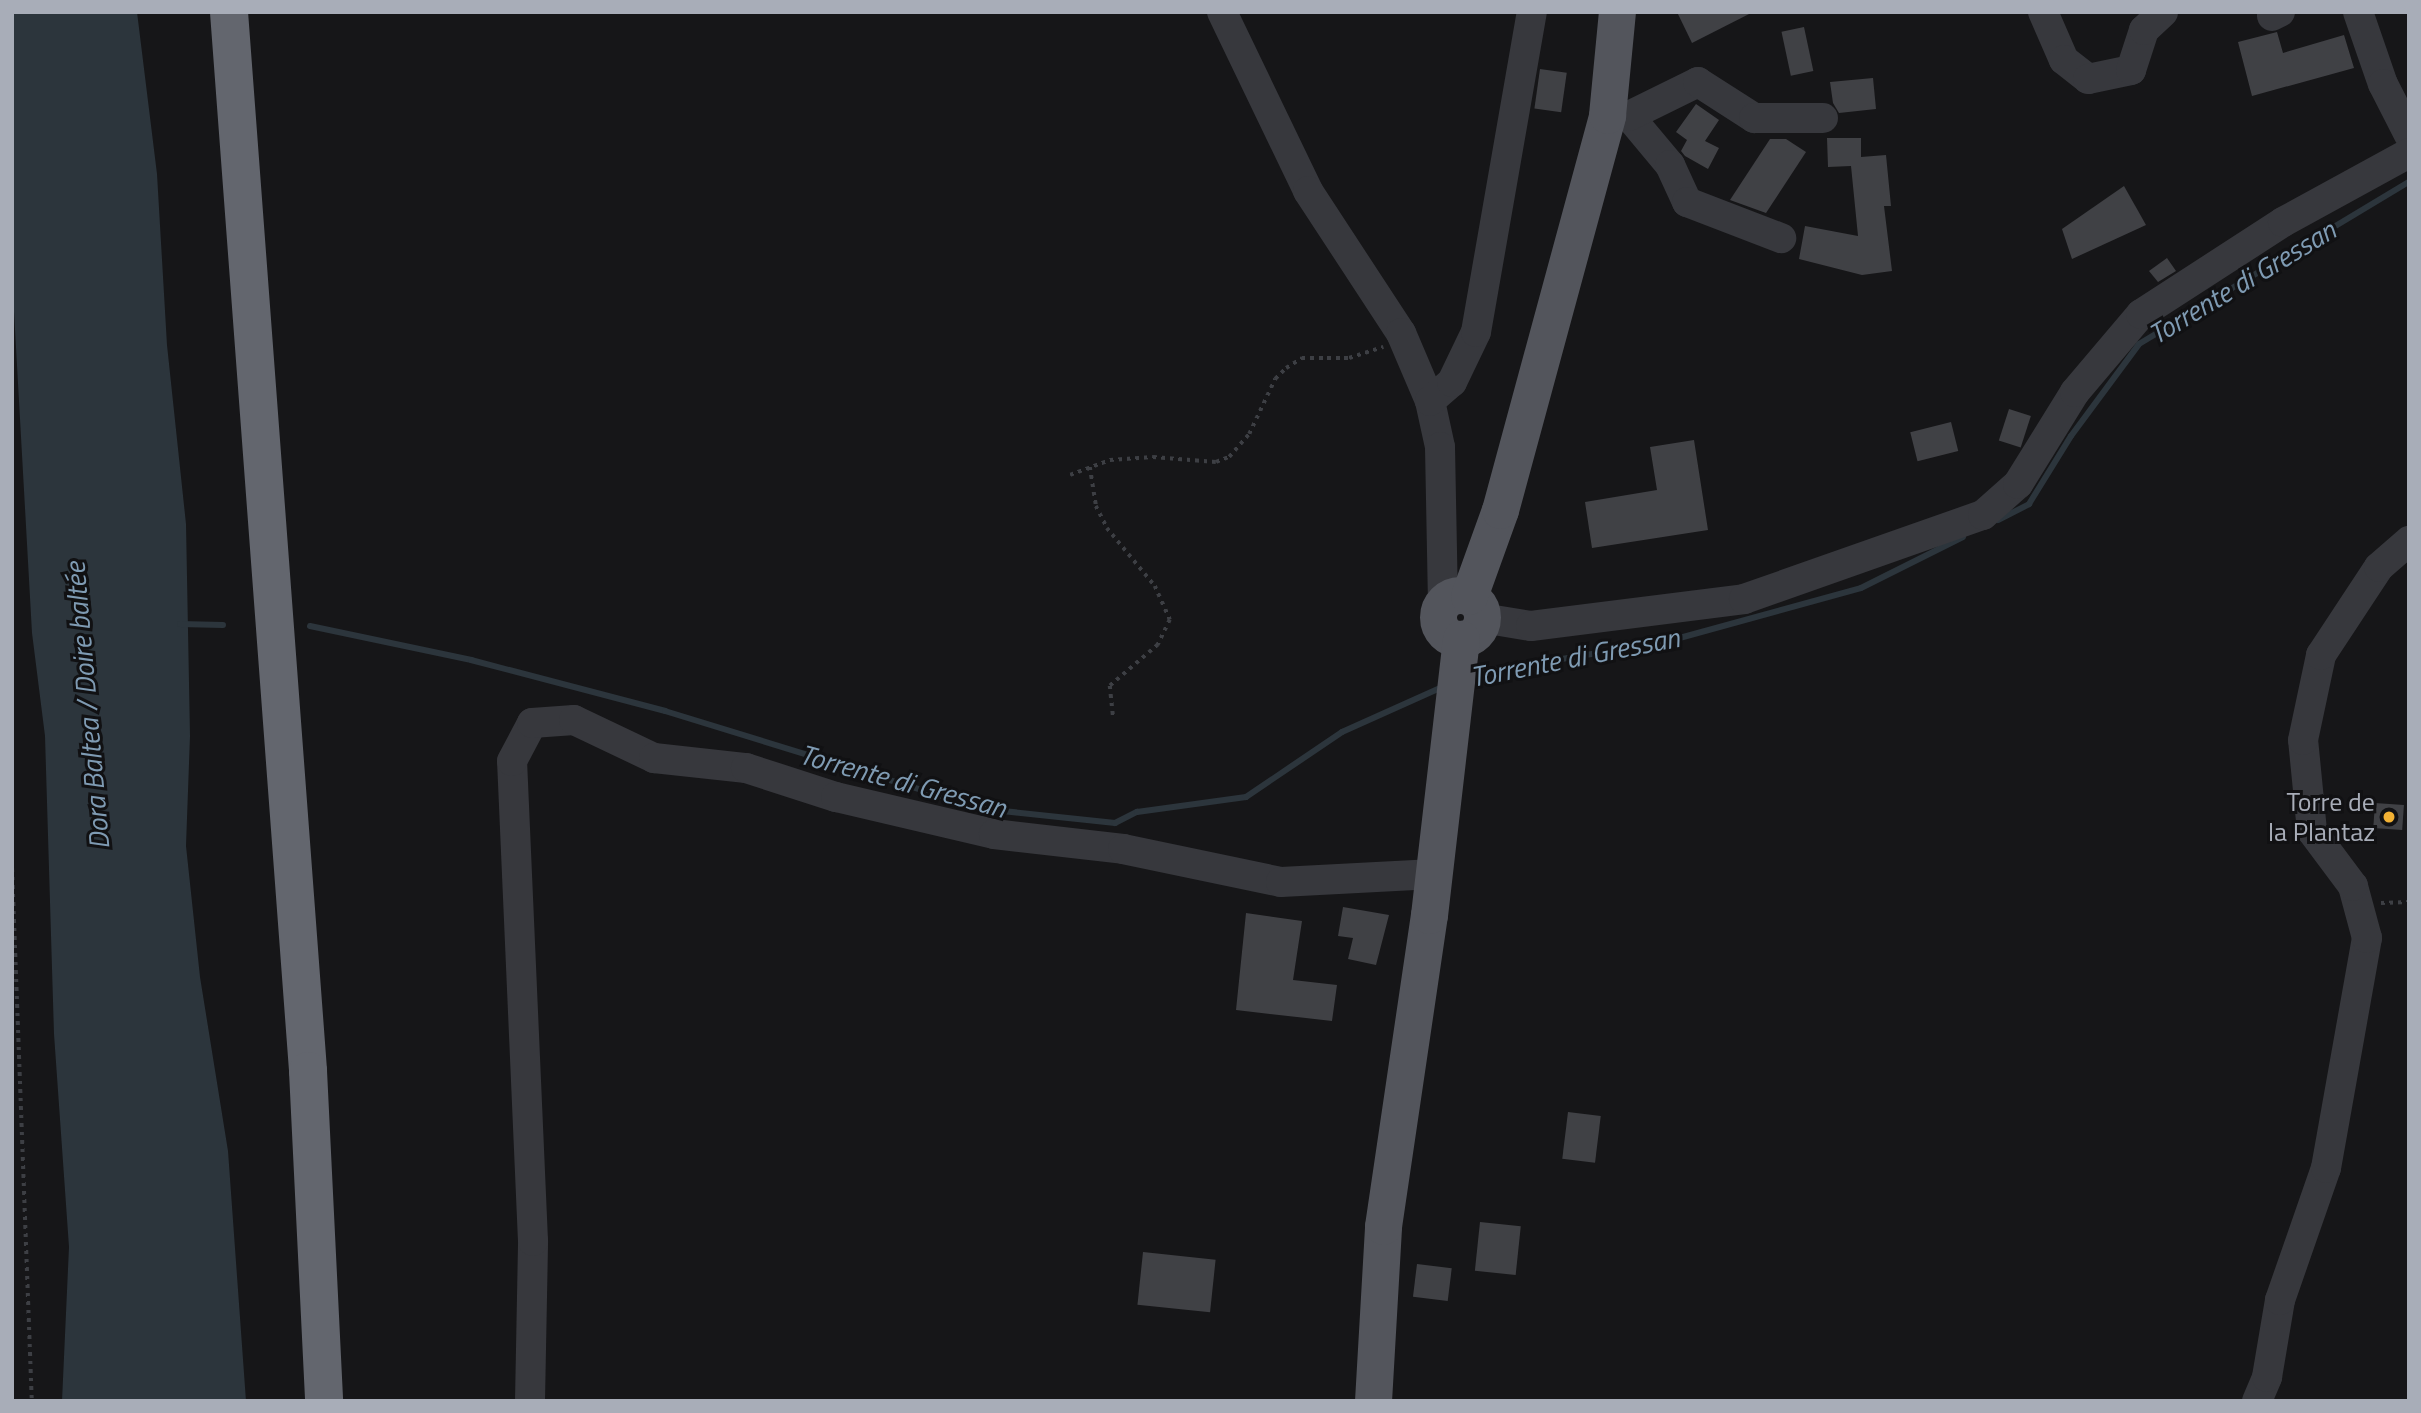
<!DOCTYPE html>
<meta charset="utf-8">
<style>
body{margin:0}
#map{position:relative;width:2421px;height:1413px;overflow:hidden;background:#161618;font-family:"Titillium Web",sans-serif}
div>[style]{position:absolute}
.water>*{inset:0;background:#2c353c}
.stream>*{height:6px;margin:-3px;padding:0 3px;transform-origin:3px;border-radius:3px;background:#2c353c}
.building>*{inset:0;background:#404145;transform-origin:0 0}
.path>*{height:3.5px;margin-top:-1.75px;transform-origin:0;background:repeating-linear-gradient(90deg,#3d3f44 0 3.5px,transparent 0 8.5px)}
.minor>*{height:30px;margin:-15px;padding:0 15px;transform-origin:15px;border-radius:15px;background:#37383d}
.major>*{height:37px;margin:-18.5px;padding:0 18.5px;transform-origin:18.5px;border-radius:18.5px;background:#53555c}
.major>.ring{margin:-18.5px;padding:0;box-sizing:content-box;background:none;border:37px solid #53555c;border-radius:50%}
.highway>*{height:38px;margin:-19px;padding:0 19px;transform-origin:19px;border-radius:19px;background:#63666e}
.dots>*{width:19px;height:19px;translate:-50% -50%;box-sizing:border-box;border:4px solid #111113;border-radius:50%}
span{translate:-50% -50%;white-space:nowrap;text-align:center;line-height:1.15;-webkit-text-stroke:6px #111113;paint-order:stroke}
.poi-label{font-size:26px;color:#a8adb8}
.right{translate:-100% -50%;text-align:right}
.water-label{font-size:28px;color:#7f9bb3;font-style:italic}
.frame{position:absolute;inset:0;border:14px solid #a8adb8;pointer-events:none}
</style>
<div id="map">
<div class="water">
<div style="clip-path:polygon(12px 12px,137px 12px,157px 174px,167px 345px,186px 524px,190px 736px,186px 846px,200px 977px,228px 1151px,246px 1401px,62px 1401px,69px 1247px,54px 1034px,45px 736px,32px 633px,12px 276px)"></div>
</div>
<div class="stream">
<div style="left:1998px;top:520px;width:35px;rotate:-27deg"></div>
<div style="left:2029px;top:504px;width:80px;rotate:-58.3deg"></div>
<div style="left:2071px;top:436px;width:114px;rotate:-53.5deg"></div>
<div style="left:2139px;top:344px;width:315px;rotate:-31deg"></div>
<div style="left:180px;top:624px;width:43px;rotate:1.3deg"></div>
<div style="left:310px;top:626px;width:165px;rotate:11.9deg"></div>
<div style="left:471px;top:660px;width:201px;rotate:14.7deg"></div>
<div style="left:665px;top:711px;width:334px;rotate:17.1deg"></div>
<div style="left:984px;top:809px;width:132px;rotate:6.1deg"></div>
<div style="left:1115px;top:823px;width:25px;rotate:-27deg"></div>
<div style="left:1137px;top:812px;width:110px;rotate:-7.8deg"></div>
<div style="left:1246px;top:797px;width:116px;rotate:-34.1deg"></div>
<div style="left:1342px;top:732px;width:110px;rotate:-24.2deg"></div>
<div style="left:1471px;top:674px;width:197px;rotate:-9.4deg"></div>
<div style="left:1665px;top:642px;width:203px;rotate:-15.4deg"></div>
<div style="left:1861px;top:588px;width:114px;rotate:-26.6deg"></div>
</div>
<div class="building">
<div style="clip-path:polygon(1677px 12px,1753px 12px,1692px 43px)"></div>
<div style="left:1804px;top:27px;width:45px;height:23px;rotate:78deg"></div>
<div style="clip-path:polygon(2277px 32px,2283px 53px,2344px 35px,2354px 68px,2252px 96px,2238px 42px)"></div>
<div style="left:1540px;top:69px;width:27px;height:40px;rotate:8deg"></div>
<div style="clip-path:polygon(1873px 78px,1876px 109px,1839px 113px,1833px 103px,1830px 82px)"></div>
<div style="clip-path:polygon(1696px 104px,1719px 120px,1705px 141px,1719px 148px,1708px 169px,1685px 156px,1681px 151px,1687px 140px,1676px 132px)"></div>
<div style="clip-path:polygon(1827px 138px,1861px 138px,1861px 157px,1886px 155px,1891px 206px,1884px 206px,1892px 271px,1862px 275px,1799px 259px,1805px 226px,1858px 236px,1851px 166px,1828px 167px)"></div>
<div style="clip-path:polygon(1770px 139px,1786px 139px,1806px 152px,1766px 213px,1730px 200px)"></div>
<div style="clip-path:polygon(2124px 186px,2146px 225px,2072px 259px,2062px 229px)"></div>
<div style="clip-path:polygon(2167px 258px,2176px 271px,2158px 282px,2149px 271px)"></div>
<div style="left:2009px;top:409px;width:23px;height:33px;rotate:18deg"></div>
<div style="left:1951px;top:422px;width:30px;height:42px;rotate:76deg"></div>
<div style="clip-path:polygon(1694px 440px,1708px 530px,1592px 548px,1585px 502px,1657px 490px,1650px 447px)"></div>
<div style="left:2375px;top:803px;width:29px;height:25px;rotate:4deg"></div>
<div style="clip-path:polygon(1343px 907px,1389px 915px,1376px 965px,1348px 959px,1353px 938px,1338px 936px)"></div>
<div style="clip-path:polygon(1246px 913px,1302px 921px,1293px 980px,1337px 985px,1332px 1021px,1236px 1010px)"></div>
<div style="left:1568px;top:1112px;width:33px;height:47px;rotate:7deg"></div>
<div style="left:1480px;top:1222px;width:41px;height:49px;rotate:6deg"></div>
<div style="left:1143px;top:1252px;width:73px;height:53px;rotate:6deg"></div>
<div style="left:1417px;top:1264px;width:35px;height:33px;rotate:7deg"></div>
</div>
<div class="path">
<div style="left:1090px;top:467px;width:39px;rotate:81deg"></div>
<div style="left:1096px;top:506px;width:25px;rotate:63deg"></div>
<div style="left:1107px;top:528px;width:75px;rotate:50.4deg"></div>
<div style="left:1155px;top:586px;width:37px;rotate:66deg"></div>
<div style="left:1170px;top:620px;width:28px;rotate:116deg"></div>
<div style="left:1158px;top:645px;width:63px;rotate:139.5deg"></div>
<div style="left:1110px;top:686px;width:31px;rotate:84deg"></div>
<div style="left:1070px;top:475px;width:43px;rotate:-20.6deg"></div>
<div style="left:1110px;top:460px;width:43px;rotate:-4deg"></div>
<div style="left:1153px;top:457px;width:63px;rotate:4.5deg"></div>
<div style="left:1216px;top:462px;width:14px;rotate:-21deg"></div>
<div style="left:1229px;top:457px;width:30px;rotate:-49deg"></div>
<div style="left:1249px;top:434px;width:61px;rotate:-64.7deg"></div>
<div style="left:1275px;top:379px;width:16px;rotate:-45deg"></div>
<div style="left:1286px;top:368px;width:19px;rotate:-32deg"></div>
<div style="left:1302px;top:358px;width:47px"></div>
<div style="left:1349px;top:358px;width:36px;rotate:-18deg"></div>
<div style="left:12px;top:860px;width:541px;rotate:87.88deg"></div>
<div style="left:2381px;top:903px;width:28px;rotate:-2deg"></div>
</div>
<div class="minor">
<div style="left:1222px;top:12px;width:199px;rotate:64.3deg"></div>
<div style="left:1308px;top:191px;width:170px;rotate:56.8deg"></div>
<div style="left:1401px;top:333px;width:74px;rotate:66.9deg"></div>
<div style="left:1430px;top:401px;width:47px;rotate:77.7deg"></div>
<div style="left:1440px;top:447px;width:155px;rotate:88.9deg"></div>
<div style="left:2043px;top:12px;width:52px;rotate:66.4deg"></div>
<div style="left:2064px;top:60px;width:31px;rotate:38deg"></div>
<div style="left:2088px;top:79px;width:44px;rotate:-11.8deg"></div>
<div style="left:2131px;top:70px;width:42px;rotate:-72deg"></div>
<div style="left:2144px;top:30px;width:26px;rotate:-43deg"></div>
<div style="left:2358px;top:12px;width:76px;rotate:70.9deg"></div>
<div style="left:2383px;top:84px;width:57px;rotate:63deg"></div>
<div style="left:2272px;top:16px;width:9px;rotate:-27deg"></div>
<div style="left:1607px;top:115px;width:22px;rotate:3deg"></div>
<div style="left:1629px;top:116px;width:64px;rotate:50.1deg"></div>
<div style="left:1670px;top:165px;width:41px;rotate:65.3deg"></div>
<div style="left:1687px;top:202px;width:101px;rotate:21deg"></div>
<div style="left:1629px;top:116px;width:77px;rotate:-26.2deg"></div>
<div style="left:1698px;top:82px;width:67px;rotate:32.7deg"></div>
<div style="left:1754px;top:118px;width:69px"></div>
<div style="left:1430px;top:401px;width:29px;rotate:-41deg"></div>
<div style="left:1452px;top:382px;width:55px;rotate:-64.4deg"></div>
<div style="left:1476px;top:332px;width:325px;rotate:-80.1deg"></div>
<div style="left:1482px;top:618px;width:50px;rotate:9.3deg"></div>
<div style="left:1531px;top:626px;width:215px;rotate:-7.2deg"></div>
<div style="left:1744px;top:599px;width:253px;rotate:-19.4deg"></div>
<div style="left:1983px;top:515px;width:47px;rotate:-41.5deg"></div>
<div style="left:2018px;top:484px;width:108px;rotate:-58.2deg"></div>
<div style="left:2075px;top:392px;width:102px;rotate:-49.8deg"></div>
<div style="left:2141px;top:314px;width:169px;rotate:-32.9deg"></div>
<div style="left:2283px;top:222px;width:144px;rotate:-28.7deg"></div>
<div style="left:530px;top:1401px;width:160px;rotate:-88.9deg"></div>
<div style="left:533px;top:1241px;width:480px;rotate:-92.5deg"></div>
<div style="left:512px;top:761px;width:43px;rotate:-62.2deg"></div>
<div style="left:532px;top:723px;width:42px;rotate:-4.1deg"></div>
<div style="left:574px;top:720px;width:89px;rotate:25.4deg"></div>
<div style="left:654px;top:758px;width:93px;rotate:6.2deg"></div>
<div style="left:746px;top:768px;width:95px;rotate:17.9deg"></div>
<div style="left:836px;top:797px;width:162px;rotate:13.2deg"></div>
<div style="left:994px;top:834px;width:130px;rotate:6.6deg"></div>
<div style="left:1123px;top:849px;width:161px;rotate:11.8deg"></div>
<div style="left:1281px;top:882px;width:153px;rotate:-3deg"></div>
<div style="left:2257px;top:1401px;width:26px;rotate:-67deg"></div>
<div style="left:2267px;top:1377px;width:78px;rotate:-80.4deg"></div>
<div style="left:2280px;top:1300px;width:140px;rotate:-70.8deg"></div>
<div style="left:2326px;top:1168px;width:234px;rotate:-79.9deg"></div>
<div style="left:2367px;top:938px;width:54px;rotate:-105.1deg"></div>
<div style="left:2353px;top:886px;width:69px;rotate:-126.7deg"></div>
<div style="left:2312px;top:831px;width:91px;rotate:-95.6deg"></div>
<div style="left:2303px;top:740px;width:87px;rotate:-78deg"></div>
<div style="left:2321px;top:655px;width:105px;rotate:-56.6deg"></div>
<div style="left:2379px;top:567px;width:40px;rotate:-41deg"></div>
</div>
<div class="major">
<div class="ring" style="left:1438px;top:595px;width:7px;height:7px"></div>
<div style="left:1469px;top:596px;width:91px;rotate:-70.2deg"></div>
<div style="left:1500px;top:510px;width:409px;rotate:-74.8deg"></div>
<div style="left:1607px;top:115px;width:103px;rotate:-84.5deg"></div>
<div style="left:1373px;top:1401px;width:175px;rotate:-86.7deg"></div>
<div style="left:1383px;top:1226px;width:314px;rotate:-81.6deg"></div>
<div style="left:1429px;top:915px;width:278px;rotate:-83.4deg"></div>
</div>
<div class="highway">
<div style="left:229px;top:12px;width:1062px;rotate:85.73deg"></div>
<div style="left:308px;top:1071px;width:330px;rotate:87.2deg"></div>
</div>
<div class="dots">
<div style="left:2389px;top:817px;background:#f2b134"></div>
</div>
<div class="poi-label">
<span class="right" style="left:2375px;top:817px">Torre de<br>la Plantaz</span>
</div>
<div class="water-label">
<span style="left:2242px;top:282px;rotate:-31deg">Torrente di Gressan</span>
<span style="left:1575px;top:657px;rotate:-11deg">Torrente di Gressan</span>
<span style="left:87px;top:706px;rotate:-95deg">Dora Baltea / Doire baltée</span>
<span style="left:903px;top:781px;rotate:15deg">Torrente di Gressan</span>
</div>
<div class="frame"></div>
</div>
